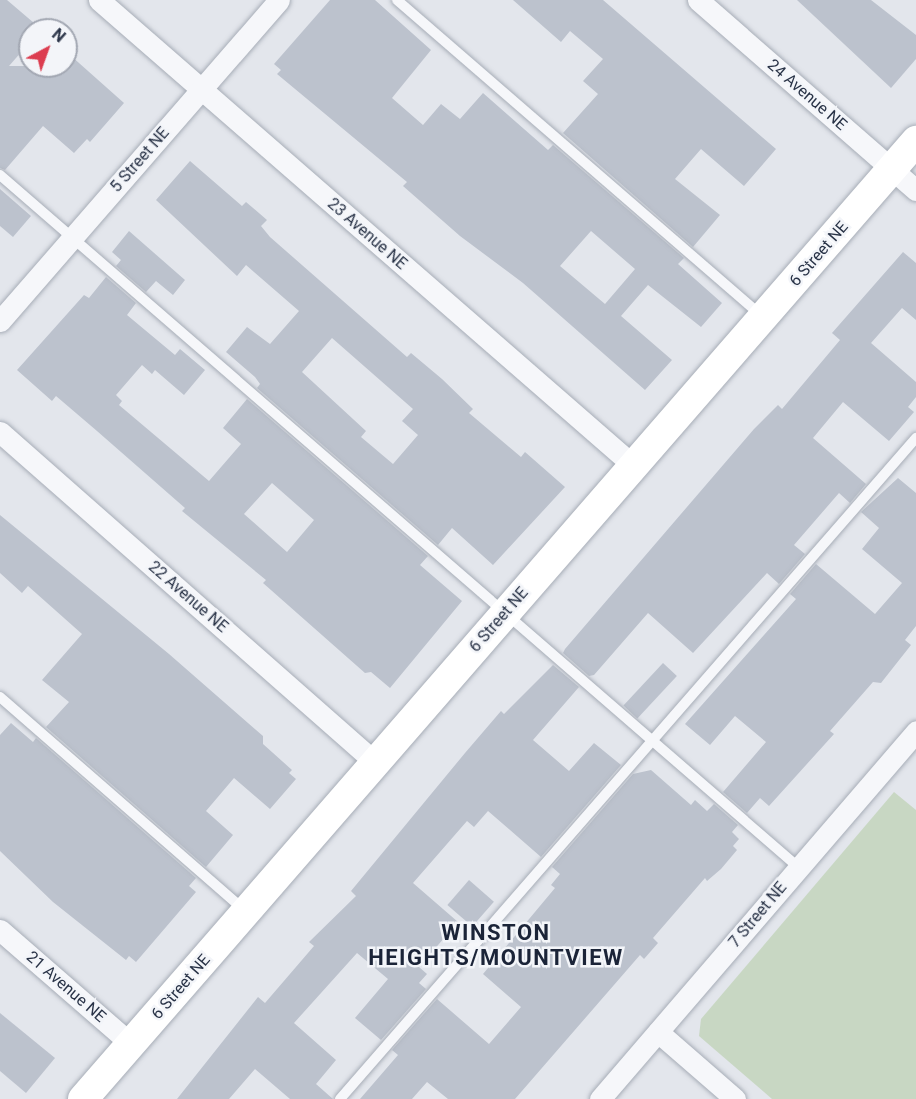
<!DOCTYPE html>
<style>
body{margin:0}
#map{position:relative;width:916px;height:1099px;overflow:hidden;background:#e3e6ec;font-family:Roboto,sans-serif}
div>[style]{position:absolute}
.green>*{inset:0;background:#c8d7c3}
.building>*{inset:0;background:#bcc2cd;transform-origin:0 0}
.roads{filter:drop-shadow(0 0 2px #a7adb7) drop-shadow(0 0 2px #a7adb7)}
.lane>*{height:10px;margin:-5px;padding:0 5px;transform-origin:5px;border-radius:5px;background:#f6f7fa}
.street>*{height:21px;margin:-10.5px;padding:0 10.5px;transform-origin:10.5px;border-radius:10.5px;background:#f6f7fa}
.secondary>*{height:30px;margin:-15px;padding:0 15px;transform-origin:15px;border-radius:15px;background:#fff}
span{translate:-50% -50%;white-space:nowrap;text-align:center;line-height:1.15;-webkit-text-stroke:5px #f3f5f9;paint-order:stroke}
.street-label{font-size:16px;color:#293347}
.district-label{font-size:22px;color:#1b2438;font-weight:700;letter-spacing:1.5px}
.north{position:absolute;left:18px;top:18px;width:60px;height:60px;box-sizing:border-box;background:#f3f5f9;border:2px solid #a2a7b2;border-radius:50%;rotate:41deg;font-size:16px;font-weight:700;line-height:24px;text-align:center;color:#293347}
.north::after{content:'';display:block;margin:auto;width:21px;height:27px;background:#dc3d50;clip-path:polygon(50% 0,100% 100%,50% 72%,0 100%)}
</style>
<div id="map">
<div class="green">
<div style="clip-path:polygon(894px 792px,916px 810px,916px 1099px,772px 1099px,699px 1036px,701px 1019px)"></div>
</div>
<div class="building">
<div style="clip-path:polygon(0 0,7px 0,41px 29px,30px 30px,30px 42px,9px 66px,66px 66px,70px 55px,124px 103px,90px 142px,87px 139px,74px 153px,43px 126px,5px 170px,0 168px)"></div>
<div style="clip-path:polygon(evenodd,330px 0,375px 0,431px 50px,392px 98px,423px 125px,441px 104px,460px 119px,483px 93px,548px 150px,553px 145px,684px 258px,678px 264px,722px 303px,701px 327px,648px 285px,621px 316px,672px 360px,645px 390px,523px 283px,460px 236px,403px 186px,407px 182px,277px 74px,281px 70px,274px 64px,330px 0,591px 231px,635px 269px,605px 304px,560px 266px,591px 231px)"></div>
<div style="clip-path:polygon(513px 0,603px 0,776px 149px,744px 186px,701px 149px,675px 179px,720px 215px,693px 247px,563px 133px,598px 94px,583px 81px,603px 59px,570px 31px,561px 42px)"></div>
<div style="clip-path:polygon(797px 0,871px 0,916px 35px,916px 59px,891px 88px)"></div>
<div style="clip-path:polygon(evenodd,190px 161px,242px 206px,246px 202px,267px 220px,261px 226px,270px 237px,407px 357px,411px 353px,442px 379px,473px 409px,469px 413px,521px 457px,525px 452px,565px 487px,493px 565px,452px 528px,438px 545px,257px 388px,260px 384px,255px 377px,226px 352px,247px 327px,270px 344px,299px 311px,246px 265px,237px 276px,156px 200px,190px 161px,332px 338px,413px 409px,402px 421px,418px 435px,393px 464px,361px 437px,366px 431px,302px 372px,332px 338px)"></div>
<div style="clip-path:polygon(0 189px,31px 216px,13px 237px,0 226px)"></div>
<div style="clip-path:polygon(129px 231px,185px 280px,173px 295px,156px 281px,146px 292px,116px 266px,121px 260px,112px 252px)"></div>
<div style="clip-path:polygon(903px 252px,916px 263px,916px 320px,902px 308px,871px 343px,916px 382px,916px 397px,908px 407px,914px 412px,889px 441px,843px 402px,813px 438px,866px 484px,850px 503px,839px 493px,794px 545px,805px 554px,779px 584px,767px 573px,693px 653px,648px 613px,594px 675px,589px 676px,563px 653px,565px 649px,754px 429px,778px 405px,782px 409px,840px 340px,832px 333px)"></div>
<div style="clip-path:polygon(evenodd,106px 277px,136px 303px,127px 315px,175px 355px,180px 349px,205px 370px,184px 395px,155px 370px,152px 374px,142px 365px,116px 395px,122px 401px,119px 405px,209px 481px,241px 444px,223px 428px,247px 399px,428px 556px,420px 565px,462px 601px,390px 688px,371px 672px,365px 673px,263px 583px,266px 580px,182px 511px,185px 508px,97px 431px,56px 396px,52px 401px,17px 370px,84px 295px,89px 298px,106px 277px,272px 483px,314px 520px,287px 552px,244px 514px,272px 483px)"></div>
<div style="clip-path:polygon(898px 478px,916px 493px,916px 626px,905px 640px,911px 645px,881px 683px,873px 682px,830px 731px,834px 734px,769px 806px,760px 798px,747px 813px,723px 792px,766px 742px,735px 716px,710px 745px,685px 724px,796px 599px,790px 594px,816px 564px,875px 614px,902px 583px,862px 549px,879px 528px,861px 512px)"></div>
<div style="clip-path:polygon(0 515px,169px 654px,263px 736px,263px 744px,292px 770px,289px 773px,296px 779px,270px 809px,234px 778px,206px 811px,233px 835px,206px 867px,46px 727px,69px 702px,42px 680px,82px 634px,28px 586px,22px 593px,0 573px)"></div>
<div style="left:663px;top:663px;width:19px;height:58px;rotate:43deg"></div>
<div style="clip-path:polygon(553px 665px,579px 687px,533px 740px,569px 771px,594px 743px,621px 765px,541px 857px,488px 811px,474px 827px,467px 821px,413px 883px,458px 922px,419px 967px,427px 974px,419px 983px,426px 989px,381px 1040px,355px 1018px,388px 979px,357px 953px,294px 1023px,336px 1060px,316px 1084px,333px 1099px,290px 1099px,255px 1069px,229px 1099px,177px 1099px,258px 997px,265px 1003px,314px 946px,309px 942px,356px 896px,351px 891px,465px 753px,501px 711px,504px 714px)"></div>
<div style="clip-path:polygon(11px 723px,33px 742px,36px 738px,196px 878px,189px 886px,196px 892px,136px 962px,129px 956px,126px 960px,53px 902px,0 851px,0 735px)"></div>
<div style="clip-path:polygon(651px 770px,691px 805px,695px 800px,707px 811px,714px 804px,738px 825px,732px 832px,739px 839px,733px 846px,737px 850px,721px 869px,707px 881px,705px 878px,653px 938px,658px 943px,644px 959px,640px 955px,515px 1099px,448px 1099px,427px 1082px,412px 1099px,360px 1099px,398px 1055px,392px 1050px,437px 999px,489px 1044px,521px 1007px,483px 974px,555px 888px,551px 885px,560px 874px,552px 867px,633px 774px)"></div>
<div style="left:469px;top:880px;width:33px;height:33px;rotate:41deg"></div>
<div style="clip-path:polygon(0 1013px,55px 1058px,26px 1093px,0 1071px)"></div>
</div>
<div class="roads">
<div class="lane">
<div style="left:397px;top:0;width:483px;rotate:40.9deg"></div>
<div style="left:0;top:175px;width:1056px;rotate:40.93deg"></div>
<div style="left:0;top:697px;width:324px;rotate:41.1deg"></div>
<div style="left:340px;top:1099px;width:877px;rotate:-48.93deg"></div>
</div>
<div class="street">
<div style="left:99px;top:0;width:711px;rotate:41.06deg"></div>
<div style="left:698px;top:0;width:289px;rotate:41.1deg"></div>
<div style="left:0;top:321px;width:425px;rotate:-49deg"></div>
<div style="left:0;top:432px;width:501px;rotate:41.36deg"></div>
<div style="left:0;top:930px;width:174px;rotate:41deg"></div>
<div style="left:658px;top:1032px;width:102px;rotate:41deg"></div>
<div style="left:600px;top:1099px;width:485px;rotate:-49.3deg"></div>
</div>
<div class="secondary">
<div style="left:83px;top:1099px;width:1270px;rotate:-48.99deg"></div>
</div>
</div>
<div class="street-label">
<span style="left:807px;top:95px;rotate:41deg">24 Avenue NE</span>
<span style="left:140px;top:160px;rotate:-49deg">5 Street NE</span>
<span style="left:367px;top:234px;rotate:41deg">23 Avenue NE</span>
<span style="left:819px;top:254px;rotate:-49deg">6 Street NE</span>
<span style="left:188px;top:597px;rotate:41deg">22 Avenue NE</span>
<span style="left:499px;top:620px;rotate:-49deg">6 Street NE</span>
<span style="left:758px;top:915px;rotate:-50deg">7 Street NE</span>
<span style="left:66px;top:987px;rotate:41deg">21 Avenue NE</span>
<span style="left:181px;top:987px;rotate:-49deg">6 Street NE</span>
</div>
<div class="district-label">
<span style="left:496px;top:945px">WINSTON<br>HEIGHTS/MOUNTVIEW</span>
</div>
<div class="north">N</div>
</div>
